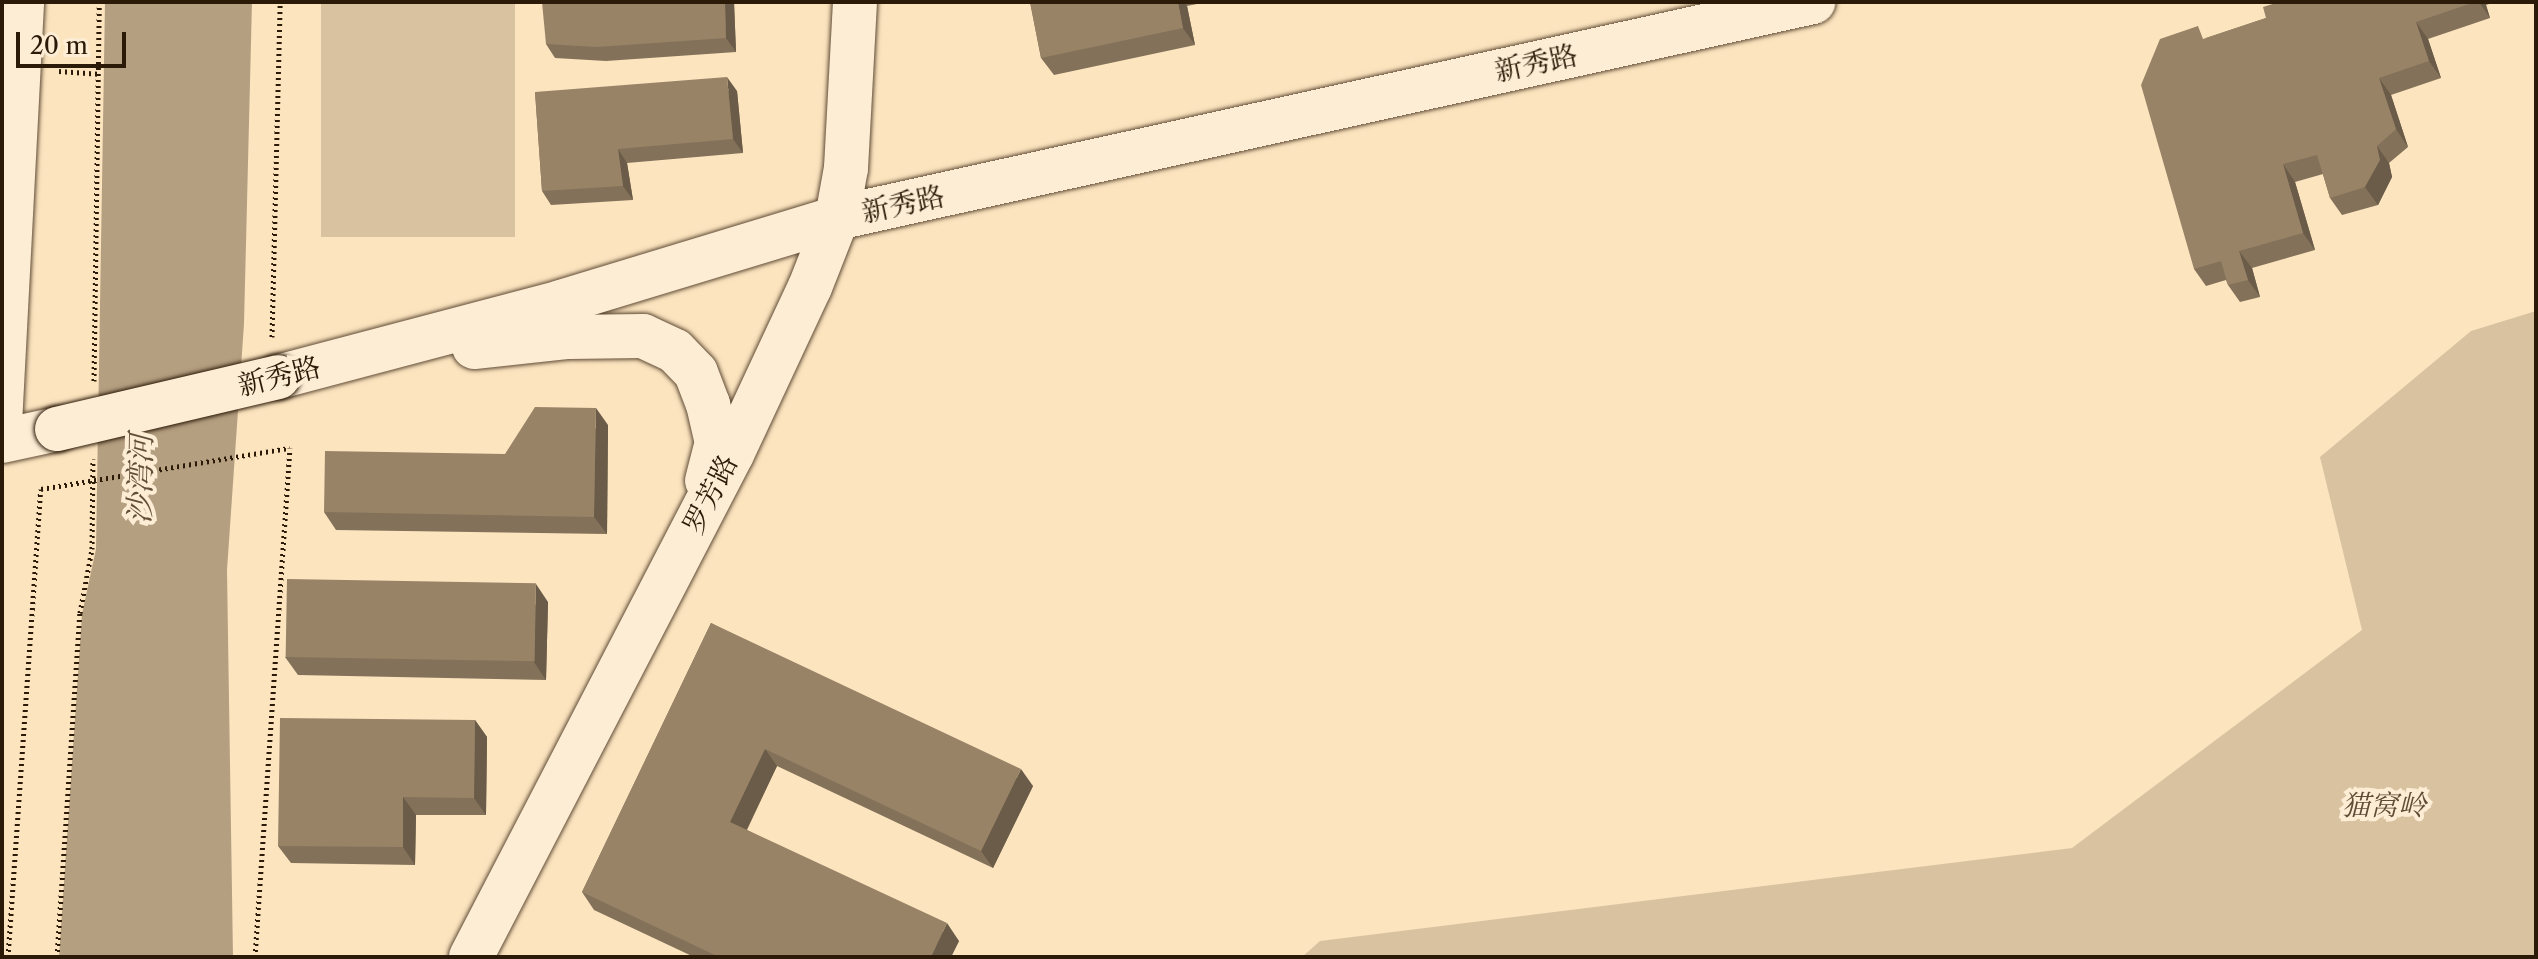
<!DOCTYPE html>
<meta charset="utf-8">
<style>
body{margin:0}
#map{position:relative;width:2538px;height:959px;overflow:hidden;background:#fce4bf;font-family:"Libre Caslon Text","Noto Serif SC",serif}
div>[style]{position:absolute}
.green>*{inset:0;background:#d9c2a0;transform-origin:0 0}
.water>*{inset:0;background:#b59f81}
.path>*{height:5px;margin-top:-2.5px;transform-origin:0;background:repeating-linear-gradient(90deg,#2c1a08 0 2px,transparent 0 6px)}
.roads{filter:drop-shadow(0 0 2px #604c36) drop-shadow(0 0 2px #604c36)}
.minor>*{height:40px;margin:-20px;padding:0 20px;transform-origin:20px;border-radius:20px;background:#fdedd5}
.tertiary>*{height:44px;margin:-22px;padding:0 22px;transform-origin:22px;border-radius:22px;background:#fdedd5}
.secondary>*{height:44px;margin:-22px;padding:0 22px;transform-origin:22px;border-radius:22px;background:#fdedd5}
.path-bridge>*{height:5px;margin-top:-2.5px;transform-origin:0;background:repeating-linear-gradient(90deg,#2c1a08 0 2px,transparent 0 6px)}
.bridges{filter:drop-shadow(0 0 2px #2c1a08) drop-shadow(0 0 2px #2c1a08)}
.secondary-bridge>*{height:44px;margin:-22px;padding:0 22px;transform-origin:22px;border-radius:22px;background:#fdedd5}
.wall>*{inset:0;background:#837159}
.shaded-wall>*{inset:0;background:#6a5c48}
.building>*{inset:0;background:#988367;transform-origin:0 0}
span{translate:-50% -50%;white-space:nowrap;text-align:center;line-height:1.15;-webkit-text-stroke:8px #fdedd5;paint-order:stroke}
.street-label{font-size:28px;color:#2c1a08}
.park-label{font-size:28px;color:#604c36;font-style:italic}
.water-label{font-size:30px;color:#634f38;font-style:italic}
.frame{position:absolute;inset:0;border:4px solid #2c1a08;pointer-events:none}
.scale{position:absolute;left:16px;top:32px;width:110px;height:36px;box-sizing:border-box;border:4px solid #2c1a08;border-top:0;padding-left:10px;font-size:24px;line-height:28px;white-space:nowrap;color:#2c1a08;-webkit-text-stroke:6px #fdedd5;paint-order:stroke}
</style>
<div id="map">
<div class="green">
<div style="left:321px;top:2px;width:194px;height:235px"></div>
<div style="clip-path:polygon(2536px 311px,2536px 957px,1302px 957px,1320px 941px,2072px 848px,2362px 630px,2320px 457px,2471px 331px)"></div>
</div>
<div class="water">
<div style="clip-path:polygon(105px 2px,252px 2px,244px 324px,227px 570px,233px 957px,59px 957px,82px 614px,96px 549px)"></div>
</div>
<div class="path">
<div style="left:59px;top:71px;width:39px;rotate:4deg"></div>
<div style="left:272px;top:337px;width:335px;rotate:-88.6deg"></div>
<div style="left:94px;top:381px;width:379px;rotate:-89.2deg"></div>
<div style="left:8px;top:957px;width:469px;rotate:-86deg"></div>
<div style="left:57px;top:957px;width:345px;rotate:-86.2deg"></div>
<div style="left:80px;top:613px;width:65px;rotate:-79.4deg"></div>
<div style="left:92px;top:549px;width:90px;rotate:-89.4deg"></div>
<div style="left:255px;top:957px;width:510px;rotate:-86.07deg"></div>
</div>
<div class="roads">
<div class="minor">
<div style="left:2px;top:424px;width:423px;rotate:-87deg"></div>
</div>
<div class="tertiary">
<div style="left:837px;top:218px;width:1000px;rotate:-12.48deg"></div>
</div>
<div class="secondary">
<div style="left:474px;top:347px;width:95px;rotate:-6.1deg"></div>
<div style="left:568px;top:337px;width:75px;rotate:-0.8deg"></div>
<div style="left:643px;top:336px;width:35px;rotate:25deg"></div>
<div style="left:675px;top:351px;width:30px;rotate:46deg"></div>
<div style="left:696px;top:373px;width:33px;rotate:69deg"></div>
<div style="left:708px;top:404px;width:39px;rotate:77deg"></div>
<div style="left:717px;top:442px;width:40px;rotate:104.4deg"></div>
<div style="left:278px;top:377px;width:293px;rotate:-14.8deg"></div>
<div style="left:561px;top:302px;width:288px;rotate:-16.9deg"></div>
<div style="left:2px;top:441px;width:56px;rotate:-12.3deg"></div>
<div style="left:471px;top:957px;width:567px;rotate:-62.58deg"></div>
<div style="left:732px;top:454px;width:184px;rotate:-65deg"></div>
<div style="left:810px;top:287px;width:74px;rotate:-68.6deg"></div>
<div style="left:837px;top:218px;width:51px;rotate:-79.8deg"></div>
<div style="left:846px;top:168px;width:166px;rotate:-86.9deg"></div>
</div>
</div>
<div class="path-bridge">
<div style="left:41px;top:489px;width:252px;rotate:-9.4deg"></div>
</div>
<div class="bridges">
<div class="secondary-bridge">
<div style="left:57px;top:429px;width:227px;rotate:-13.2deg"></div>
</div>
</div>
<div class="wall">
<div style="clip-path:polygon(734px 2px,736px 52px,606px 61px,555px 58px,546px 44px)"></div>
<div style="clip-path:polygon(1030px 2px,1207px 2px,1187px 6px,1195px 45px,1054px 75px,1041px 58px)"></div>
<div style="clip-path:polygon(2279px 2px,2495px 2px,2486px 5px,2490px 18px,2428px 39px,2441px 78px,2391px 95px,2408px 147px,2389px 163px,2392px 177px,2378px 205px,2342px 215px,2330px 198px,2323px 174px,2295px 182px,2315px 250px,2252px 268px,2260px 297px,2240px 302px,2228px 285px,2226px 280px,2206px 286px,2194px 269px,2206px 38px,2266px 18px)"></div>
<div style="clip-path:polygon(737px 91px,743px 153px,627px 163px,633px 200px,551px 205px,542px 191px,535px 92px)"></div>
<div style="clip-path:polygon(608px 425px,607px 534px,336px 530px,324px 512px,505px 454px)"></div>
<div style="clip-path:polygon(548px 602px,546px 680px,298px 675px,285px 657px)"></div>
<div style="clip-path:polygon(711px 623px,1033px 786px,993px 868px,777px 766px,747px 830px,959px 941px,951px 957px,694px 957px,594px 910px,582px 892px)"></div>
<div style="clip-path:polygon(475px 720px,487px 737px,486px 815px,416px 815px,415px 865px,291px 863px,278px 846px)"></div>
</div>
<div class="shaded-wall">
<div style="clip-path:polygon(725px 2px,734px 2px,736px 52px,726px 38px)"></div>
<div style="clip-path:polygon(1178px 2px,1184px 2px,1187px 6px,1195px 45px,1183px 28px)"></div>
<div style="clip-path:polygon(2479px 2px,2484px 2px,2486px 5px,2490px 18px)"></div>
<div style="clip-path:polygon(2416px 22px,2428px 39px,2441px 78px,2429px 61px)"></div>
<div style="clip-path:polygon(727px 77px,737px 91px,743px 153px,733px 139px)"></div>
<div style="clip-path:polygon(2379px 78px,2391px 95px,2408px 147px,2396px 129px)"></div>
<div style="clip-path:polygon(2377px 146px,2389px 163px,2392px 177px,2378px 205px,2365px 187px)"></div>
<div style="clip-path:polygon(618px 149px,627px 163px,633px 200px,623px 186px)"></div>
<div style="clip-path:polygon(2283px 164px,2295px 182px,2315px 250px,2303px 233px)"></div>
<div style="clip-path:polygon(2239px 251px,2252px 268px,2260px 297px,2248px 280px)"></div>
<div style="clip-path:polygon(596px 408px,608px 425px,607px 534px,594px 517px)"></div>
<div style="clip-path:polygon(536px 584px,548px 602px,546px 680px,534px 662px)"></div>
<div style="clip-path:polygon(475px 720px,487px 737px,486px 815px,474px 798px)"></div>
<div style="clip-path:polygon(765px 749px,777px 766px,742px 839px,730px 822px)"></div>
<div style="clip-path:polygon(1021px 769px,1033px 786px,993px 868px,981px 851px)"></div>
<div style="clip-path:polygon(403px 797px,416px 815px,415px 865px,403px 847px)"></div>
<div style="clip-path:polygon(947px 923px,959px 941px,951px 957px,931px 957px)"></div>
</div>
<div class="building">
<div style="clip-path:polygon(542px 2px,725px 2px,726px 38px,597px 47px,546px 44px)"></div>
<div style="clip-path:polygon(1030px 2px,1178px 2px,1183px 28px,1041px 58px)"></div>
<div style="clip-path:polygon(2279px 2px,2475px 2px,2416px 22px,2429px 61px,2379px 78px,2396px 129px,2377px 146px,2380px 160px,2365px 187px,2330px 198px,2317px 155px,2283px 164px,2303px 233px,2239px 251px,2248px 280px,2228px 285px,2221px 261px,2194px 269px,2141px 85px,2160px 39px,2198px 26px,2203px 39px,2266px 18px,2263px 7px)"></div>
<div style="clip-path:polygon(727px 77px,733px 139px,618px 149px,623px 186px,542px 191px,535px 92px)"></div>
<div style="clip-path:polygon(535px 407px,596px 408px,594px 517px,324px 512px,325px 451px,505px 454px)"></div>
<div style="left:287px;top:579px;width:249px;height:78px;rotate:1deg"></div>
<div style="clip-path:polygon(711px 623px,1021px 769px,981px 851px,765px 749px,730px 822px,947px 923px,931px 957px,719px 957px,582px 892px)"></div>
<div style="clip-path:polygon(280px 718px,475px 720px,474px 798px,403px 797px,403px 847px,278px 846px)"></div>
</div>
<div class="street-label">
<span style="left:1536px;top:63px;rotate:-12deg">新秀路</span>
<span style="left:903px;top:204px;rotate:-12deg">新秀路</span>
<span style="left:279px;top:376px;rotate:-14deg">新秀路</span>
<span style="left:710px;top:494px;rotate:-63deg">罗芳路</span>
</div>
<div class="park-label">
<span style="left:2384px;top:805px">猫窝岭</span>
</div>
<div class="water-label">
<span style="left:141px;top:479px;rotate:-89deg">沙湾河</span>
</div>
<div class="frame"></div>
<div class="scale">20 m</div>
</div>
